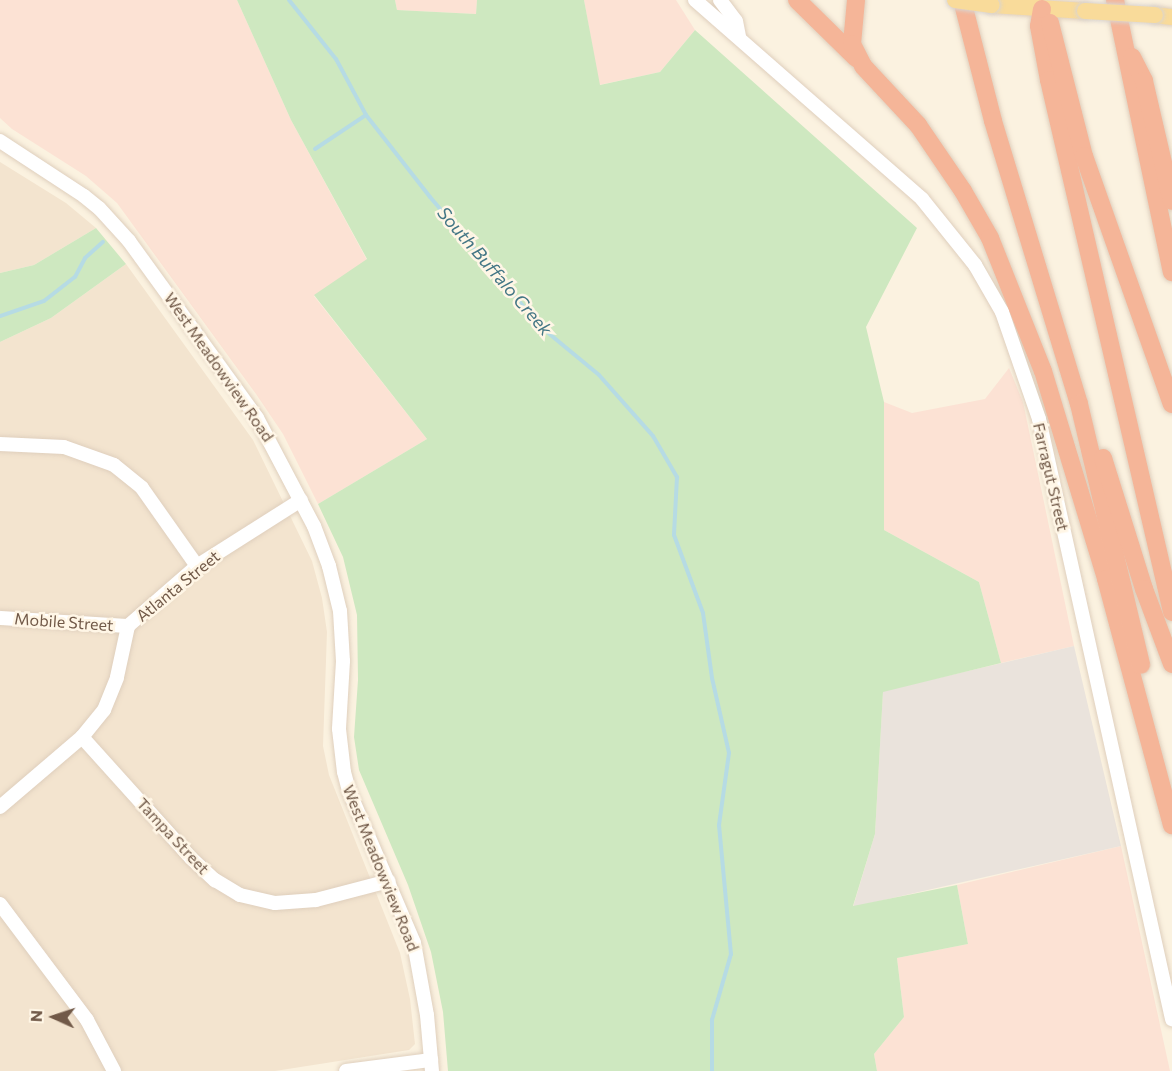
<!DOCTYPE html>
<style>
body{margin:0}
#map{position:relative;width:1172px;height:1071px;overflow:hidden;background:#fbf2e0;font-family:Commissioner,sans-serif}
div>[style]{position:absolute}
.residential>*{inset:0;background:#f3e4cf}
.commercial>*{inset:0;background:#fce2d4}
.industrial>*{inset:0;background:#eae3dc}
.green>*{inset:0;background:#cee8c0}
.stream>*{height:4px;margin:-2px;padding:0 2px;transform-origin:2px;border-radius:2px;background:#b6dbe4}
.roads{filter:drop-shadow(0 0 2px #dfcfbd) drop-shadow(0 0 2px #dfcfbd)}
.minor>*{height:14px;margin:-7px;padding:0 7px;transform-origin:7px;border-radius:7px;background:#fff}
.major>*{height:16px;margin:-8px;padding:0 8px;transform-origin:8px;border-radius:8px;background:#f9db9a}
.highway>*{height:18px;margin:-9px;padding:0 9px;transform-origin:9px;border-radius:9px;background:#f5b598}
.bridges{filter:drop-shadow(0 0 2px #dad4cf) drop-shadow(0 0 2px #dad4cf)}
.major-bridge>*{height:16px;margin:-8px;padding:0 8px;transform-origin:8px;border-radius:8px;background:#f9db9a}
span{translate:-50% -50%;white-space:nowrap;text-align:center;line-height:1.15;-webkit-text-stroke:5px #fff6e6;paint-order:stroke}
.street-label{font-size:16px;color:#715948}
.water-label{font-size:18px;color:#437685;font-style:italic}
.north{position:absolute;left:24px;top:987px;width:60px;height:60px;-webkit-text-stroke:4px #fff6e6;paint-order:stroke;rotate:273deg;font-size:16px;font-weight:700;line-height:24px;text-align:center;color:#715948}
.north::after{content:'';display:block;margin:auto;width:21px;height:27px;background:#715948;clip-path:polygon(50% 0,100% 100%,50% 72%,0 100%)}
</style>
<div id="map">
<div class="residential">
<div style="clip-path:polygon(0 162px,66px 203px,96px 228px,34px 265px,0 273px)"></div>
<div style="clip-path:polygon(126px 264px,253px 440px,312px 561px,322px 598px,327px 632px,323px 746px,329px 775px,400px 953px,410px 999px,415px 1044px,409px 1050px,275px 1071px,0 1071px,0 342px,51px 318px)"></div>
</div>
<div class="commercial">
<div style="clip-path:polygon(0 0,237px 0,291px 120px,367px 260px,314px 296px,427px 439px,318px 504px,283px 434px,256px 394px,117px 203px,86px 176px,12px 129px,0 118px)"></div>
<div style="clip-path:polygon(395px 0,477px 0,476px 14px,397px 10px)"></div>
<div style="clip-path:polygon(584px 0,676px 0,695px 30px,660px 72px,599px 85px)"></div>
<div style="clip-path:polygon(1009px 368px,1023px 402px,1074px 646px,1001px 663px,979px 582px,884px 530px,884px 402px,912px 413px,985px 399px)"></div>
<div style="clip-path:polygon(1121px 846px,1170px 1071px,877px 1071px,874px 1054px,904px 1017px,897px 958px,968px 944px,957px 885px)"></div>
</div>
<div class="industrial">
<div style="clip-path:polygon(1074px 646px,1121px 846px,853px 907px,875px 834px,883px 691px)"></div>
</div>
<div class="green">
<div style="clip-path:polygon(237px 0,395px 0,397px 10px,476px 14px,477px 0,584px 0,600px 85px,660px 72px,695px 30px,917px 228px,866px 327px,884px 402px,884px 530px,979px 582px,1001px 663px,883px 692px,875px 834px,853px 906px,957px 885px,968px 944px,897px 958px,904px 1017px,874px 1054px,877px 1071px,448px 1071px,443px 1012px,431px 952px,408px 885px,359px 770px,354px 737px,358px 680px,357px 615px,343px 557px,318px 504px,427px 439px,314px 295px,367px 259px,291px 120px)"></div>
<div style="clip-path:polygon(96px 228px,126px 264px,51px 318px,0 342px,0 273px,34px 265px)"></div>
</div>
<div class="stream">
<div style="left:289px;top:0;width:75px;rotate:51.5deg"></div>
<div style="left:336px;top:59px;width:64px;rotate:61.8deg"></div>
<div style="left:366px;top:115px;width:104px;rotate:52deg"></div>
<div style="left:430px;top:197px;width:171px;rotate:49.5deg"></div>
<div style="left:541px;top:327px;width:75px;rotate:39.6deg"></div>
<div style="left:599px;top:375px;width:81px;rotate:48.5deg"></div>
<div style="left:653px;top:436px;width:48px;rotate:59.7deg"></div>
<div style="left:677px;top:477px;width:58px;rotate:93deg"></div>
<div style="left:674px;top:535px;width:83px;rotate:69.6deg"></div>
<div style="left:703px;top:613px;width:66px;rotate:82.1deg"></div>
<div style="left:712px;top:678px;width:77px;rotate:77.2deg"></div>
<div style="left:729px;top:753px;width:73px;rotate:97.9deg"></div>
<div style="left:719px;top:825px;width:130px;rotate:84.7deg"></div>
<div style="left:731px;top:954px;width:69px;rotate:106.1deg"></div>
<div style="left:712px;top:1020px;width:51px;rotate:90deg"></div>
<div style="left:315px;top:149px;width:61px;rotate:-33.7deg"></div>
<div style="left:0;top:316px;width:46px;rotate:-18.8deg"></div>
<div style="left:44px;top:301px;width:39px;rotate:-38deg"></div>
<div style="left:75px;top:277px;width:21px;rotate:-62deg"></div>
<div style="left:85px;top:258px;width:24px;rotate:-42deg"></div>
</div>
<div class="roads">
<div class="minor">
<div style="left:695px;top:0;width:302px;rotate:41.2deg"></div>
<div style="left:922px;top:199px;width:85px;rotate:51.2deg"></div>
<div style="left:975px;top:265px;width:54px;rotate:60.1deg"></div>
<div style="left:1002px;top:312px;width:113px;rotate:70.9deg"></div>
<div style="left:1039px;top:419px;width:615px;rotate:77.5deg"></div>
<div style="left:720px;top:0;width:26px;rotate:53deg"></div>
<div style="left:736px;top:21px;width:16px;rotate:79deg"></div>
<div style="left:0;top:141px;width:100px;rotate:33.2deg"></div>
<div style="left:84px;top:196px;width:19px;rotate:39deg"></div>
<div style="left:99px;top:208px;width:45px;rotate:47.7deg"></div>
<div style="left:129px;top:241px;width:218px;rotate:54.1deg"></div>
<div style="left:257px;top:418px;width:122px;rotate:62.2deg"></div>
<div style="left:314px;top:526px;width:43px;rotate:69.4deg"></div>
<div style="left:329px;top:566px;width:46px;rotate:76.3deg"></div>
<div style="left:340px;top:611px;width:50px;rotate:86.6deg"></div>
<div style="left:343px;top:661px;width:68px;rotate:93.4deg"></div>
<div style="left:339px;top:729px;width:43px;rotate:83.4deg"></div>
<div style="left:344px;top:772px;width:20px;rotate:75deg"></div>
<div style="left:349px;top:791px;width:165px;rotate:66.8deg"></div>
<div style="left:414px;top:943px;width:73px;rotate:79.8deg"></div>
<div style="left:427px;top:1015px;width:56px;rotate:84.9deg"></div>
<div style="left:0;top:444px;width:64px;rotate:2.7deg"></div>
<div style="left:64px;top:447px;width:53px;rotate:19.8deg"></div>
<div style="left:114px;top:465px;width:36px;rotate:39deg"></div>
<div style="left:142px;top:488px;width:95px;rotate:54.8deg"></div>
<div style="left:0;top:618px;width:128px;rotate:3.6deg"></div>
<div style="left:82px;top:737px;width:163px;rotate:48deg"></div>
<div style="left:191px;top:858px;width:33px;rotate:43deg"></div>
<div style="left:215px;top:880px;width:29px;rotate:31deg"></div>
<div style="left:240px;top:895px;width:36px;rotate:13deg"></div>
<div style="left:275px;top:903px;width:41px;rotate:-4.2deg"></div>
<div style="left:316px;top:900px;width:75px;rotate:-14.6deg"></div>
<div style="left:0;top:807px;width:108px;rotate:-40.5deg"></div>
<div style="left:82px;top:737px;width:35px;rotate:-51deg"></div>
<div style="left:104px;top:710px;width:35px;rotate:-68deg"></div>
<div style="left:117px;top:677px;width:52px;rotate:-77.8deg"></div>
<div style="left:128px;top:626px;width:91px;rotate:-41deg"></div>
<div style="left:197px;top:566px;width:123px;rotate:-32.4deg"></div>
<div style="left:0;top:904px;width:145px;rotate:53.1deg"></div>
<div style="left:87px;top:1020px;width:58px;rotate:62.1deg"></div>
<div style="left:346px;top:1071px;width:86px;rotate:-7.4deg"></div>
</div>
<div class="major">
<div style="left:992px;top:5px;width:93px;rotate:3.7deg"></div>
<div style="left:1155px;top:15px;width:17px;rotate:7deg"></div>
</div>
<div class="highway">
<div style="left:797px;top:0;width:83px;rotate:44.5deg"></div>
<div style="left:856px;top:0;width:44px;rotate:95.2deg"></div>
<div style="left:852px;top:44px;width:25px;rotate:63deg"></div>
<div style="left:863px;top:66px;width:81px;rotate:47deg"></div>
<div style="left:918px;top:125px;width:80px;rotate:55.7deg"></div>
<div style="left:963px;top:191px;width:54px;rotate:60.1deg"></div>
<div style="left:990px;top:238px;width:143px;rotate:68.3deg"></div>
<div style="left:1043px;top:371px;width:217px;rotate:73.1deg"></div>
<div style="left:1106px;top:579px;width:255px;rotate:75deg"></div>
<div style="left:962px;top:0;width:125px;rotate:75.6deg"></div>
<div style="left:993px;top:121px;width:296px;rotate:73.1deg"></div>
<div style="left:1079px;top:404px;width:268px;rotate:76.6deg"></div>
<div style="left:1115px;top:0;width:278px;rotate:78.2deg"></div>
<div style="left:1042px;top:9px;width:17px;rotate:100deg"></div>
<div style="left:1039px;top:26px;width:55px;rotate:79.5deg"></div>
<div style="left:1049px;top:80px;width:546px;rotate:76.98deg"></div>
<div style="left:1050px;top:23px;width:137px;rotate:75.7deg"></div>
<div style="left:1084px;top:156px;width:263px;rotate:70.5deg"></div>
<div style="left:1132px;top:57px;width:27px;rotate:63deg"></div>
<div style="left:1144px;top:81px;width:123px;rotate:76.9deg"></div>
<div style="left:1103px;top:458px;width:137px;rotate:72.6deg"></div>
<div style="left:1144px;top:589px;width:80px;rotate:69.5deg"></div>
</div>
</div>
<div class="bridges">
<div class="major-bridge">
<div style="left:955px;top:0;width:37px;rotate:8deg"></div>
<div style="left:1085px;top:11px;width:70px;rotate:3.3deg"></div>
</div>
</div>
<div class="street-label">
<span style="left:219px;top:367px;rotate:55deg">West Meadowview Road</span>
<span style="left:1051px;top:477px;rotate:77deg">Farragut Street</span>
<span style="left:178px;top:586px;rotate:-39deg">Atlanta Street</span>
<span style="left:64px;top:622px;rotate:4deg">Mobile Street</span>
<span style="left:173px;top:836px;rotate:47deg">Tampa Street</span>
<span style="left:381px;top:868px;rotate:68deg">West Meadowview Road</span>
</div>
<div class="water-label">
<span style="left:495px;top:271px;rotate:49deg">South Buffalo Creek</span>
</div>
<div class="north">N</div>
</div>
